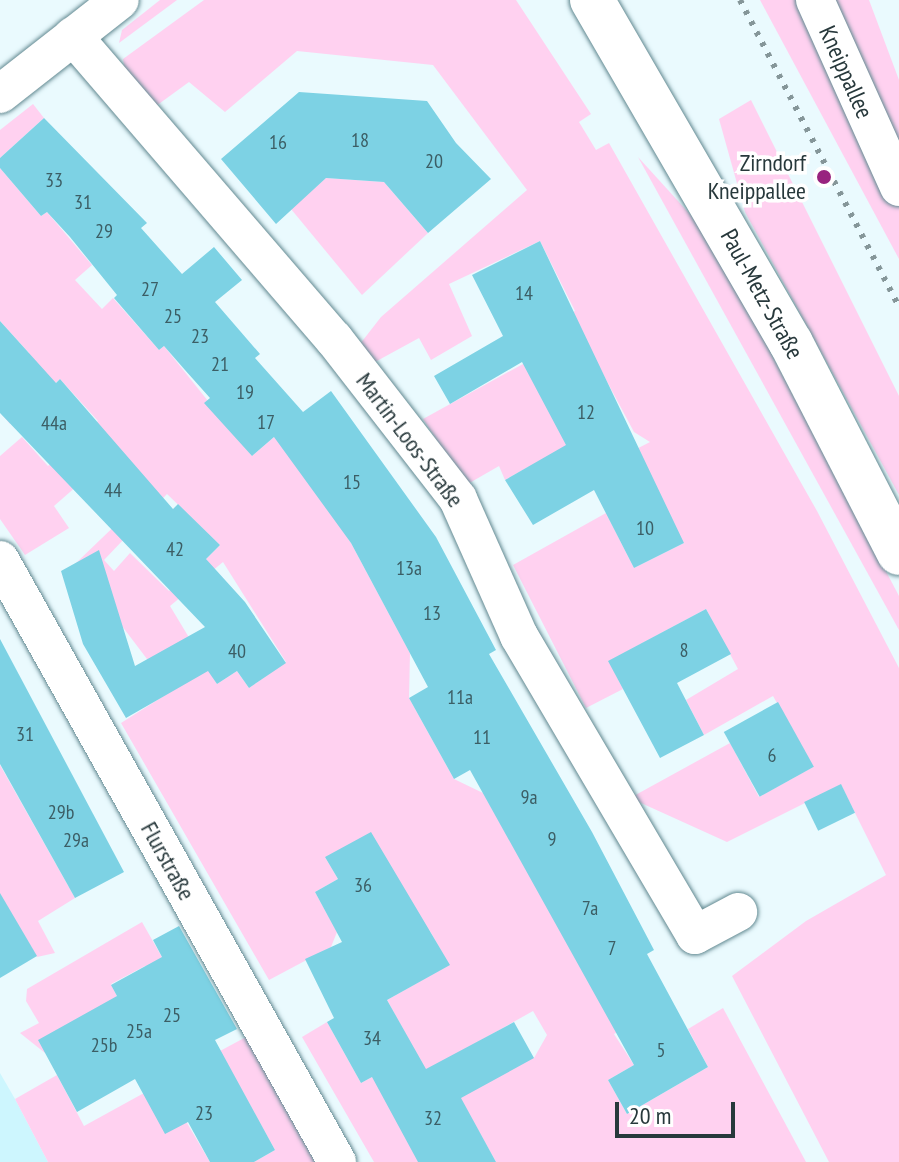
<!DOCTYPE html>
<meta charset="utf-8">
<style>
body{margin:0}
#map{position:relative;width:899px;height:1162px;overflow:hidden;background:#eafafe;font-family:"PT Sans Narrow",sans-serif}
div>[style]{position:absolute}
.built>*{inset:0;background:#cdf6fe}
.green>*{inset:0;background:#ffd1f0}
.building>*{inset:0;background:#7dd2e4;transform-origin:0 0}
.roads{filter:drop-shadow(0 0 2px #628991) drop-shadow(0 0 2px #628991)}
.minor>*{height:38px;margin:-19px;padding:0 19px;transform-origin:19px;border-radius:19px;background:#fff}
.tertiary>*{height:44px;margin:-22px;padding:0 22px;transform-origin:22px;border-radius:22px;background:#fff}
.rail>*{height:6px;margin-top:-3px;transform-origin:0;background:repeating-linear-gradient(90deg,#859699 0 4px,transparent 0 12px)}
.dots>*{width:22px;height:22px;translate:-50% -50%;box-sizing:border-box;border:4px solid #fff;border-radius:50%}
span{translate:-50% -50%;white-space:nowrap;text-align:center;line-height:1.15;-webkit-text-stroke:7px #fff;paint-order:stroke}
.number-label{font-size:20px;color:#3c5e65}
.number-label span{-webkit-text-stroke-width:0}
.street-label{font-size:24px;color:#27383b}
.poi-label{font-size:24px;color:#27383b}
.right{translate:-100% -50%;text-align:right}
.scale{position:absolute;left:615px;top:1102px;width:120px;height:36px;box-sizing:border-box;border:4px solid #27383b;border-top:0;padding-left:10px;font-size:24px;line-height:28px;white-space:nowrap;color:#27383b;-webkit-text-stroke:6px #fff;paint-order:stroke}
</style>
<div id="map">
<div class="built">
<div style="clip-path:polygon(0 1073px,15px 1099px,48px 1162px,0 1162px)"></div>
</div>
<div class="green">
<div style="clip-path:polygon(160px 0,177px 0,119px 43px,122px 30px)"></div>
<div style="clip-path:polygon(evenodd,204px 0,516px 0,591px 114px,579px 122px,596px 150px,609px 143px,817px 511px,899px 668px,899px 1162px,829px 1162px,732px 976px,806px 921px,886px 875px,841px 785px,727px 842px,630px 798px,730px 743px,759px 797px,813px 767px,773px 696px,704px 735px,686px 700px,738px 669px,706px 609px,609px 661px,623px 689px,586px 708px,513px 565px,606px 513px,634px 568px,684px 543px,594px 490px,586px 475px,528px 467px,505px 480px,499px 466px,466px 485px,423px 419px,572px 337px,562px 318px,575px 311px,540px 241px,449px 284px,472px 336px,431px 360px,419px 338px,375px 362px,360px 344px,381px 317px,527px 190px,433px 65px,297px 51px,225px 112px,189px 82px,156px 106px,125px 72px,123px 59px,204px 0,596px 361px,634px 432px,650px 442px,586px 475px,596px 361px)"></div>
<div style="clip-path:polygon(760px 0,806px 0,899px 207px,899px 259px)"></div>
<div style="clip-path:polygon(825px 0,869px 0,899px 80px,899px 167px)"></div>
<div style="clip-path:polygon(751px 100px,899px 396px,899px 495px,745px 212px,719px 119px)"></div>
<div style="clip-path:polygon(33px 104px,44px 118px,0 158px,0 130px)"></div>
<div style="clip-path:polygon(638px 157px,708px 234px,899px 596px,899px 630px)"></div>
<div style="clip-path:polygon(evenodd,0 168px,41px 216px,47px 212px,92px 265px,75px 280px,102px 309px,113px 298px,159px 350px,164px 346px,252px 456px,280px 432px,351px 543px,410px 653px,409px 698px,454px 779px,483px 793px,569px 945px,626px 1027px,614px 1034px,634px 1065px,608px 1080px,627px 1114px,708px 1067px,688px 1029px,723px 1008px,806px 1162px,496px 1162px,449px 1078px,418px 1162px,374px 1162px,302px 1037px,327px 1022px,361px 1083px,416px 1053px,387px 1000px,449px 965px,430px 931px,325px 857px,338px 879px,315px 892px,337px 932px,331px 947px,269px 980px,121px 723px,167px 694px,147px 659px,75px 564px,153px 489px,118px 450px,54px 506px,69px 528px,25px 555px,0 519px,0 456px,22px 437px,48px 466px,98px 421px,60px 379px,10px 424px,0 412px,29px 353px,0 321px,0 168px,167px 494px,220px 545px,206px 559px,209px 563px,186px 574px,169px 591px,130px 553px,114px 571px,104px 560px,167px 494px,0 168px,223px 562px,286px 662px,249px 688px,237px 671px,217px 684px,170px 606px,223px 562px,0 168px,533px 1011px,547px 1035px,534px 1058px,476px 1043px,533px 1011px)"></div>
<div style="clip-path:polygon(326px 178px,384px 182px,428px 233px,362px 295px,291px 209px)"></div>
<div style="clip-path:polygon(0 765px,75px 898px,38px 921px,55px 953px,37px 957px,0 895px)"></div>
<div style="clip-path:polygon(142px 922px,167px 966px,145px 966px,111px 984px,117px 996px,45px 1053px,20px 1033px,39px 1023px,26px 1001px,27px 989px)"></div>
<div style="clip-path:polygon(246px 1037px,315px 1162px,254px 1162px,275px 1150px,220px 1051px)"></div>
<div style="clip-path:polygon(184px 1071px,187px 1123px,210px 1162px,48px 1162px,15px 1099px,57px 1075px,84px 1126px)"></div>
</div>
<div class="building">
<div style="clip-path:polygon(299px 92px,427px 101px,456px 143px,491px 179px,428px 233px,384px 182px,326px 178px,276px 224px,221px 159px)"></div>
<div style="clip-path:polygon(44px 118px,147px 223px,141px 228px,182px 274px,214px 247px,242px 280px,215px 302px,260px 354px,255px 358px,303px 412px,331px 391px,436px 537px,496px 650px,489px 654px,592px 832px,654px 950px,647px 954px,708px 1067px,627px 1114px,608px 1080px,634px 1065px,470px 770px,454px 779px,409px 698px,428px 687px,351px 543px,274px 437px,252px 456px,204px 403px,210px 398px,185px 370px,164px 346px,159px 350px,114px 298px,117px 295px,70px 237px,47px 212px,41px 216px,0 168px,0 158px)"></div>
<div style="clip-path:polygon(540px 241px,684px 543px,634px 568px,594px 490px,533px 525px,505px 480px,566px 445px,522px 362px,450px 404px,434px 376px,503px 336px,472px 275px)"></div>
<div style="clip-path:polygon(0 321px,56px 383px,60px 379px,173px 509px,178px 504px,220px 545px,206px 559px,245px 602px,286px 663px,249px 688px,237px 671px,217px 684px,208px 671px,126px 718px,83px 644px,61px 571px,99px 550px,135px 666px,205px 627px,0 413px)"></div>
<div style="clip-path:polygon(706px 609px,731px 654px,677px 683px,704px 735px,660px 758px,608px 661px)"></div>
<div style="clip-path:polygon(0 639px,124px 872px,75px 898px,0 764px)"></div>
<div style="left:778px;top:702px;width:74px;height:62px;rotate:61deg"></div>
<div style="left:841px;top:784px;width:32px;height:41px;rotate:64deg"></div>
<div style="clip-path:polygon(371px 832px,450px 965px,387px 1000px,426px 1069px,514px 1022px,534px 1058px,461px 1098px,496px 1162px,418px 1162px,372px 1077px,361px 1083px,327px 1022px,334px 1018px,305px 959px,342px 942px,315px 892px,338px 879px,325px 857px)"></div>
<div style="clip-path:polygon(0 893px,37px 956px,0 978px)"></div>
<div style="clip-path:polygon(179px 926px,237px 1029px,215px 1040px,275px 1150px,254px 1162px,210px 1162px,188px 1122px,165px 1134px,135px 1079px,77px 1112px,38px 1040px,117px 996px,111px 985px,162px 957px,153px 940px)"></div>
</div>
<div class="roads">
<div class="minor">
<div style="left:815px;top:0;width:205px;rotate:65.8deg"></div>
<div style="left:73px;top:36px;width:400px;rotate:49.3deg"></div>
<div style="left:334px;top:339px;width:202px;rotate:52.2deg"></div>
<div style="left:458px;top:499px;width:150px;rotate:66deg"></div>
<div style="left:519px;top:636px;width:347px;rotate:59.5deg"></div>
<div style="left:695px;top:935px;width:49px;rotate:-28.1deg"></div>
<div style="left:0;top:94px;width:152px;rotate:-38.1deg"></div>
<div style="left:0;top:560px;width:690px;rotate:60.76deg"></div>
</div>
<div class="tertiary">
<div style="left:592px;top:0;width:397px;rotate:59.9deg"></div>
<div style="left:791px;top:343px;width:236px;rotate:62.8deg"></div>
</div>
</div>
<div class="rail">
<div style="left:740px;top:0;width:346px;rotate:62.6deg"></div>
</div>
<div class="dots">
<div style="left:824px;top:177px;background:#98237f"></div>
</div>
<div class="number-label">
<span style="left:360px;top:140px">18</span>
<span style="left:278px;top:142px">16</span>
<span style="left:434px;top:161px">20</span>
<span style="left:54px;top:180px">33</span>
<span style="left:83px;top:202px">31</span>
<span style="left:104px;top:231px">29</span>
<span style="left:150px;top:289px">27</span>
<span style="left:524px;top:293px">14</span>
<span style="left:173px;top:316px">25</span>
<span style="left:200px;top:336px">23</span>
<span style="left:220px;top:364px">21</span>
<span style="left:245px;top:392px">19</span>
<span style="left:586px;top:412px">12</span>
<span style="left:266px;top:422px">17</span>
<span style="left:54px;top:423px">44a</span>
<span style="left:352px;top:482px">15</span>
<span style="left:113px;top:490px">44</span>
<span style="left:645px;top:528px">10</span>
<span style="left:175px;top:549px">42</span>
<span style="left:409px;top:568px">13a</span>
<span style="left:432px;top:613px">13</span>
<span style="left:684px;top:650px">8</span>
<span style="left:237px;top:651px">40</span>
<span style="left:460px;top:697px">11a</span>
<span style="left:25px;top:734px">31</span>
<span style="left:482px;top:737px">11</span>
<span style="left:772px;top:755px">6</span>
<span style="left:529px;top:797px">9a</span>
<span style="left:61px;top:812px">29b</span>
<span style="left:552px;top:839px">9</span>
<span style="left:76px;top:840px">29a</span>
<span style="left:363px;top:885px">36</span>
<span style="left:590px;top:908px">7a</span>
<span style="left:612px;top:948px">7</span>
<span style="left:172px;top:1015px">25</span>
<span style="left:139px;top:1031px">25a</span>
<span style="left:372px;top:1038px">34</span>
<span style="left:104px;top:1045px">25b</span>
<span style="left:661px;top:1050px">5</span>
<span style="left:204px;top:1113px">23</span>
<span style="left:433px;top:1118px">32</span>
</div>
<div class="street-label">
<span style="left:846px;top:72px;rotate:66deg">Kneippallee</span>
<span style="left:762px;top:294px;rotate:61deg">Paul-Metz-Straße</span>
<span style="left:410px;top:440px;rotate:53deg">Martin-Loos-Straße</span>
<span style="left:168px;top:861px;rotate:61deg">Flurstraße</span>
</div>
<div class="poi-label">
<span class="right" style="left:806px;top:177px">Zirndorf<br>Kneippallee</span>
</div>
<div class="scale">20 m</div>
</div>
